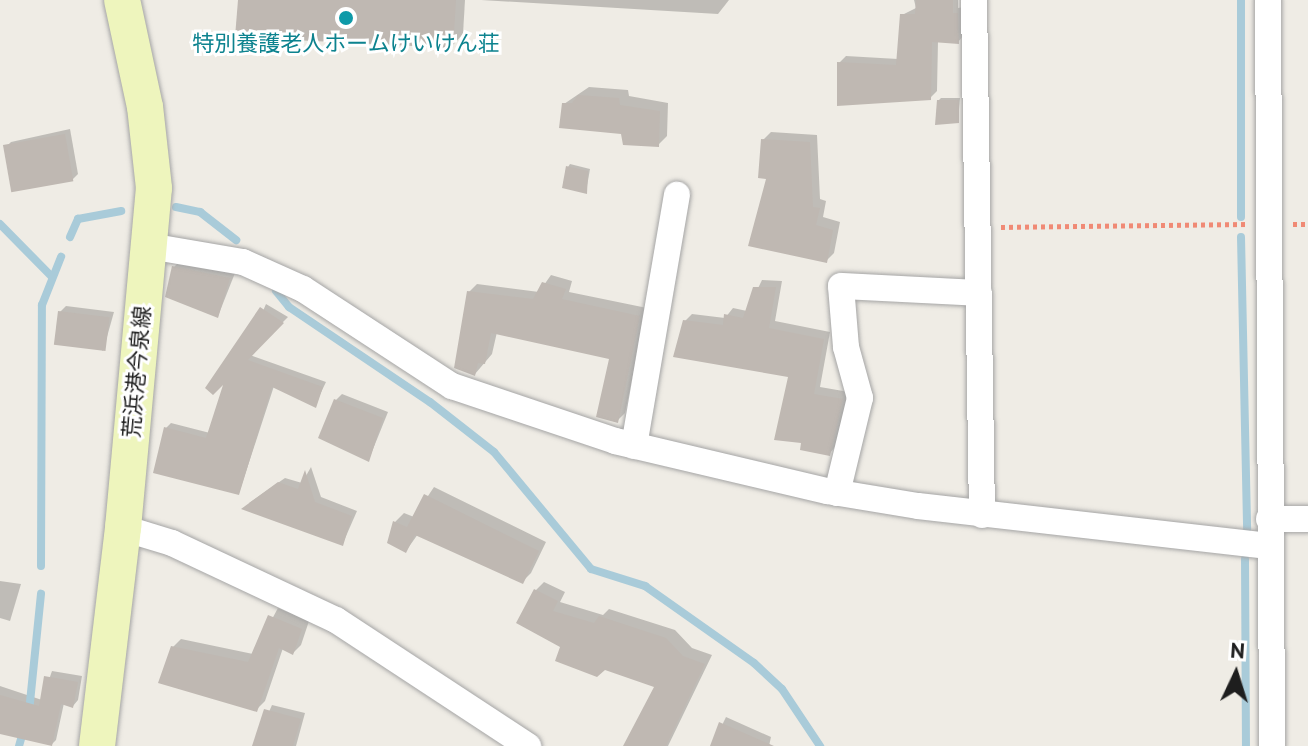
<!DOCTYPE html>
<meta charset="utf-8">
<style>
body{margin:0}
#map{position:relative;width:1308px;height:746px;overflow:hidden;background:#efece5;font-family:"PT Sans","Noto Sans JP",sans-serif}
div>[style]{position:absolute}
.shadow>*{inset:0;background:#0003}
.stream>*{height:8px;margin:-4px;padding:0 4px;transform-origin:4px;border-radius:4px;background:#a9cbd9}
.building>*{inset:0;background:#bfb8b2;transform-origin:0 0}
.path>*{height:5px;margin-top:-2.5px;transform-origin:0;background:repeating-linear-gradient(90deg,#f08a75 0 4px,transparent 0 8px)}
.roads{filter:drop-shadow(0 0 2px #a5a5a5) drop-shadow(0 0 2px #a5a5a5)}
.street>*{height:26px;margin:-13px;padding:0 13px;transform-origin:13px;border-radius:13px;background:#fff}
.secondary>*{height:36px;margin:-18px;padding:0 18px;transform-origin:18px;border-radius:18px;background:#eef5bd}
.dots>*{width:22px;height:22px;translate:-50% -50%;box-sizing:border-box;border:4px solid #fff;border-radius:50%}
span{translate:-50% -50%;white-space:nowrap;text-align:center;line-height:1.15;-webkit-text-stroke:6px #fff;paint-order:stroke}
.culture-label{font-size:22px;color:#0d838f}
.street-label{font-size:22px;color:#1e1e1e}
.north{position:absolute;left:1196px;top:634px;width:80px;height:80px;-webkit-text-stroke:6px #fff;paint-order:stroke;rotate:4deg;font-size:22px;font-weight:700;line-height:32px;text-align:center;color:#1e1e1e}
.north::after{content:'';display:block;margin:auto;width:28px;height:36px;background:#1e1e1e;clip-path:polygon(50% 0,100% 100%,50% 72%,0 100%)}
</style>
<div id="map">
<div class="shadow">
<div style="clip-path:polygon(239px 0,465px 0,463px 34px,452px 46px)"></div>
<div style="clip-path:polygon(481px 0,729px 0,718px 14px)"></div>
<div style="clip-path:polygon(914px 0,958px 0,958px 8px,964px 7px,964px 35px,958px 42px,938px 41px,937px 91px,930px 98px,839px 63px,846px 56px,898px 59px,902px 15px,916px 8px)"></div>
<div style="clip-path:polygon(589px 87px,628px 90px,629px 96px,668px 103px,667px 136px,658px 145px,564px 104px)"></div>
<div style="clip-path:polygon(941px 98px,960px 98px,958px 121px,938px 101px)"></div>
<div style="clip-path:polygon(70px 129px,78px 174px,72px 180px,5px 148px,11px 142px)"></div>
<div style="clip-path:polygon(771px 132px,817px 135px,820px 199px,826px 201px,823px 217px,840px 222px,834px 253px,826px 261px,763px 140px)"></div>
<div style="clip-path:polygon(570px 164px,590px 169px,586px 192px,568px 167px)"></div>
<div style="clip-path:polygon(180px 261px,235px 273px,218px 316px,174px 267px)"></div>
<div style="clip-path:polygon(551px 275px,572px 281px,569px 292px,647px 308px,625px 413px,617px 421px,612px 358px,497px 332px,492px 354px,475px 374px,469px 292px,477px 284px,539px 292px)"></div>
<div style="clip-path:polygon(762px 280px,782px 281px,775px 321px,830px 332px,820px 387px,849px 392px,836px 446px,829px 454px,803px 441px,790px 375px,685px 321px,692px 314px,725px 318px,733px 308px,747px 311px)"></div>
<div style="clip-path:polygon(266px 304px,288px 317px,250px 355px,326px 382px,315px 405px,274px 386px,239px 493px,166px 428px,171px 423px,210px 433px)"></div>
<div style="clip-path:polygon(66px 306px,114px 312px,103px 351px,60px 312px)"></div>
<div style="clip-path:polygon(342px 394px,388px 412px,369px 459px,336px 400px)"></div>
<div style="clip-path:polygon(311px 467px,321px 497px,357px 511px,343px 543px,249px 503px,285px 478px,302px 483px)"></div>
<div style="clip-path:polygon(434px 487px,546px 542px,531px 573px,523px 581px,418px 534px,406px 551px,389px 542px,395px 522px,404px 513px,414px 517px)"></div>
<div style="clip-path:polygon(0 581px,21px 584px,10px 621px,0 618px)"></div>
<div style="clip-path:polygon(544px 582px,565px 592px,560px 602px,603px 615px,609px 609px,675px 630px,692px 648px,712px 655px,668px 746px,625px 746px,657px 686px,562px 646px,535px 591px)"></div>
<div style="clip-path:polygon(278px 608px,309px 621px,301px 645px,293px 653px,283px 648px,265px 701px,256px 710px,173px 647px,181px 639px,253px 654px)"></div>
<div style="clip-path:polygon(52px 671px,82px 676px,78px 700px,73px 706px,64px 703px,56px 740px,51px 745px,0 732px,0 686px,42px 700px)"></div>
<div style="clip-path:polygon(272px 705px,305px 713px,296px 746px,254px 746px)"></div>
<div style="clip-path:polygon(726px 717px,771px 737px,769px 746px,712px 746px)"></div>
</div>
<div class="stream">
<div style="left:1241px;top:0;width:217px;rotate:90deg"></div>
<div style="left:176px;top:207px;width:25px;rotate:12deg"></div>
<div style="left:200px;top:212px;width:46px;rotate:37.9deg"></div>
<div style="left:0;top:224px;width:74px;rotate:45.5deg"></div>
<div style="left:70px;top:237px;width:20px;rotate:-66deg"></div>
<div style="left:78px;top:219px;width:44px;rotate:-10.5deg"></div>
<div style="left:1241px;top:237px;width:292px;rotate:88.8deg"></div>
<div style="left:276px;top:291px;width:21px;rotate:51deg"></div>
<div style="left:289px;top:307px;width:170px;rotate:34deg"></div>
<div style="left:430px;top:402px;width:81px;rotate:38deg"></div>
<div style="left:494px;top:452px;width:152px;rotate:50.3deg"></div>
<div style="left:591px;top:569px;width:57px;rotate:17.5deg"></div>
<div style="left:645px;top:586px;width:133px;rotate:35.2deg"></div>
<div style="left:754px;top:663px;width:38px;rotate:43deg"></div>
<div style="left:782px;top:689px;width:69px;rotate:56.3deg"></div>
<div style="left:1245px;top:559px;width:187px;rotate:89.7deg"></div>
<div style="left:41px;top:566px;width:261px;rotate:-89.8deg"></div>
<div style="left:42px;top:305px;width:52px;rotate:-68.4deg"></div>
<div style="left:29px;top:712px;width:119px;rotate:-84.2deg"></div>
<div style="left:19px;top:746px;width:18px;rotate:-74deg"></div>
</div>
<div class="building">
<div style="clip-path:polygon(238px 0,456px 0,453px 48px,235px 37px)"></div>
<div style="clip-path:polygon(916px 0,953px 0,953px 13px,958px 13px,959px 44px,932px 42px,931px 100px,837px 106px,837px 62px,896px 65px,900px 14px,915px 14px)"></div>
<div style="clip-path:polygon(578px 95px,619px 98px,620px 105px,660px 111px,659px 147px,623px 145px,621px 134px,559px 128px,562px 103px,572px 103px)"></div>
<div style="clip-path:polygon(937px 100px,959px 100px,959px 123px,935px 125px)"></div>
<div style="left:65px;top:134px;width:48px;height:63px;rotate:80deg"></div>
<div style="clip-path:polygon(761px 139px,810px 142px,813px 207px,820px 208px,816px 225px,833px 230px,827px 263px,748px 246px,766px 179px,758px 178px)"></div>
<div style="clip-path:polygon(566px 166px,588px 171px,587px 194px,562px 188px)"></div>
<div style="clip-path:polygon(172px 266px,230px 278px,218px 318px,165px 297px)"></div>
<div style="clip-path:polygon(542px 282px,566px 289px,562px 299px,640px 316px,618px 423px,596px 417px,609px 359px,491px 333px,485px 364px,478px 363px,475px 376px,454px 368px,467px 291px,533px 299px)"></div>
<div style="clip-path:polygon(753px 287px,776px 287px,769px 328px,824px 339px,814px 394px,843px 399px,830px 456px,800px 450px,801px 443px,774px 440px,788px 377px,673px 357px,683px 320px,723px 325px,724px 314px,743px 318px)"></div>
<div style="clip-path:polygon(260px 307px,284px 323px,248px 360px,323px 387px,316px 408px,272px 387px,239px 495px,153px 473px,164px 427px,206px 438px,223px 385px,213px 395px,205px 388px)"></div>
<div style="left:58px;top:311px;width:52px;height:34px;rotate:7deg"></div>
<div style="clip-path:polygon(334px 399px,383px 418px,369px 462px,318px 438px)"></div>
<div style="clip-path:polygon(305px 470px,315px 502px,352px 516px,343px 546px,241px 509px,278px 482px,298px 489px)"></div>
<div style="clip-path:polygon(424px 494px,539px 551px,523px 584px,415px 535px,406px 553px,387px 543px,393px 521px,407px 527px)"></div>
<div style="clip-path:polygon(534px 589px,558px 601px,553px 611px,594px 623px,599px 616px,666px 638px,683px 656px,705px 664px,666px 746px,623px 746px,654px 687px,605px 670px,597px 677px,555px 661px,560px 647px,516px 623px)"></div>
<div style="clip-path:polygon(268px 615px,302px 629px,293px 655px,279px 648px,257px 712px,158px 683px,171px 646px,248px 662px)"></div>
<div style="clip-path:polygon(44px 676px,78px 682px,73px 708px,61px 704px,52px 746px,0 734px,0 695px,39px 706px)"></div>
<div style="clip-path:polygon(264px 709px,301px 719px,293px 746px,252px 746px)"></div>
<div style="clip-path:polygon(719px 722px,774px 746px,710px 746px)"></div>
</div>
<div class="path">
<div style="left:1293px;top:224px;width:15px"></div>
<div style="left:1001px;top:227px;width:246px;rotate:-0.7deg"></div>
</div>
<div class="roads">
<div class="street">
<div style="left:974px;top:0;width:515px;rotate:89.11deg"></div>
<div style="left:1268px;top:0;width:746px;rotate:89.69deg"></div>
<div style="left:149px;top:246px;width:95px;rotate:9.7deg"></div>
<div style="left:243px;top:262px;width:66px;rotate:24.2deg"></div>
<div style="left:303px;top:289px;width:178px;rotate:33.1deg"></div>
<div style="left:452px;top:386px;width:172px;rotate:18.6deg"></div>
<div style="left:615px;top:441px;width:218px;rotate:13.3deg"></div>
<div style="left:827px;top:491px;width:92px;rotate:9.4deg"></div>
<div style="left:918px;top:506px;width:353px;rotate:6.5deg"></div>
<div style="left:634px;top:446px;width:255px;rotate:-80.3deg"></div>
<div style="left:837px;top:493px;width:98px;rotate:-76.4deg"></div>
<div style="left:860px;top:398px;width:53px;rotate:-105.4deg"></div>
<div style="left:846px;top:347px;width:61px;rotate:-94.7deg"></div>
<div style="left:841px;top:286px;width:138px;rotate:2.9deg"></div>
<div style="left:1269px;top:519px;width:39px"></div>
<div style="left:123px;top:528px;width:51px;rotate:17deg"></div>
<div style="left:172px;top:543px;width:181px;rotate:25.2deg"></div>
<div style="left:336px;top:620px;width:230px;rotate:33.3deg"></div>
</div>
<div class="secondary">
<div style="left:97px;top:746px;width:220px;rotate:-83.2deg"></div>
<div style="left:123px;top:528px;width:341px;rotate:-84.8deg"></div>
<div style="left:154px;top:188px;width:81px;rotate:-96.3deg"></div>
<div style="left:145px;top:107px;width:109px;rotate:-102.1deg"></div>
</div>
</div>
<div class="dots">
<div style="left:346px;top:18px;background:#0f9aa8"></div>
</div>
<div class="culture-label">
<span style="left:346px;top:44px">特別養護老人ホームけいけん荘</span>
</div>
<div class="street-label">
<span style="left:137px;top:372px;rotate:-85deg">荒浜港今泉線</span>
</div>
<div class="north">N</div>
</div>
